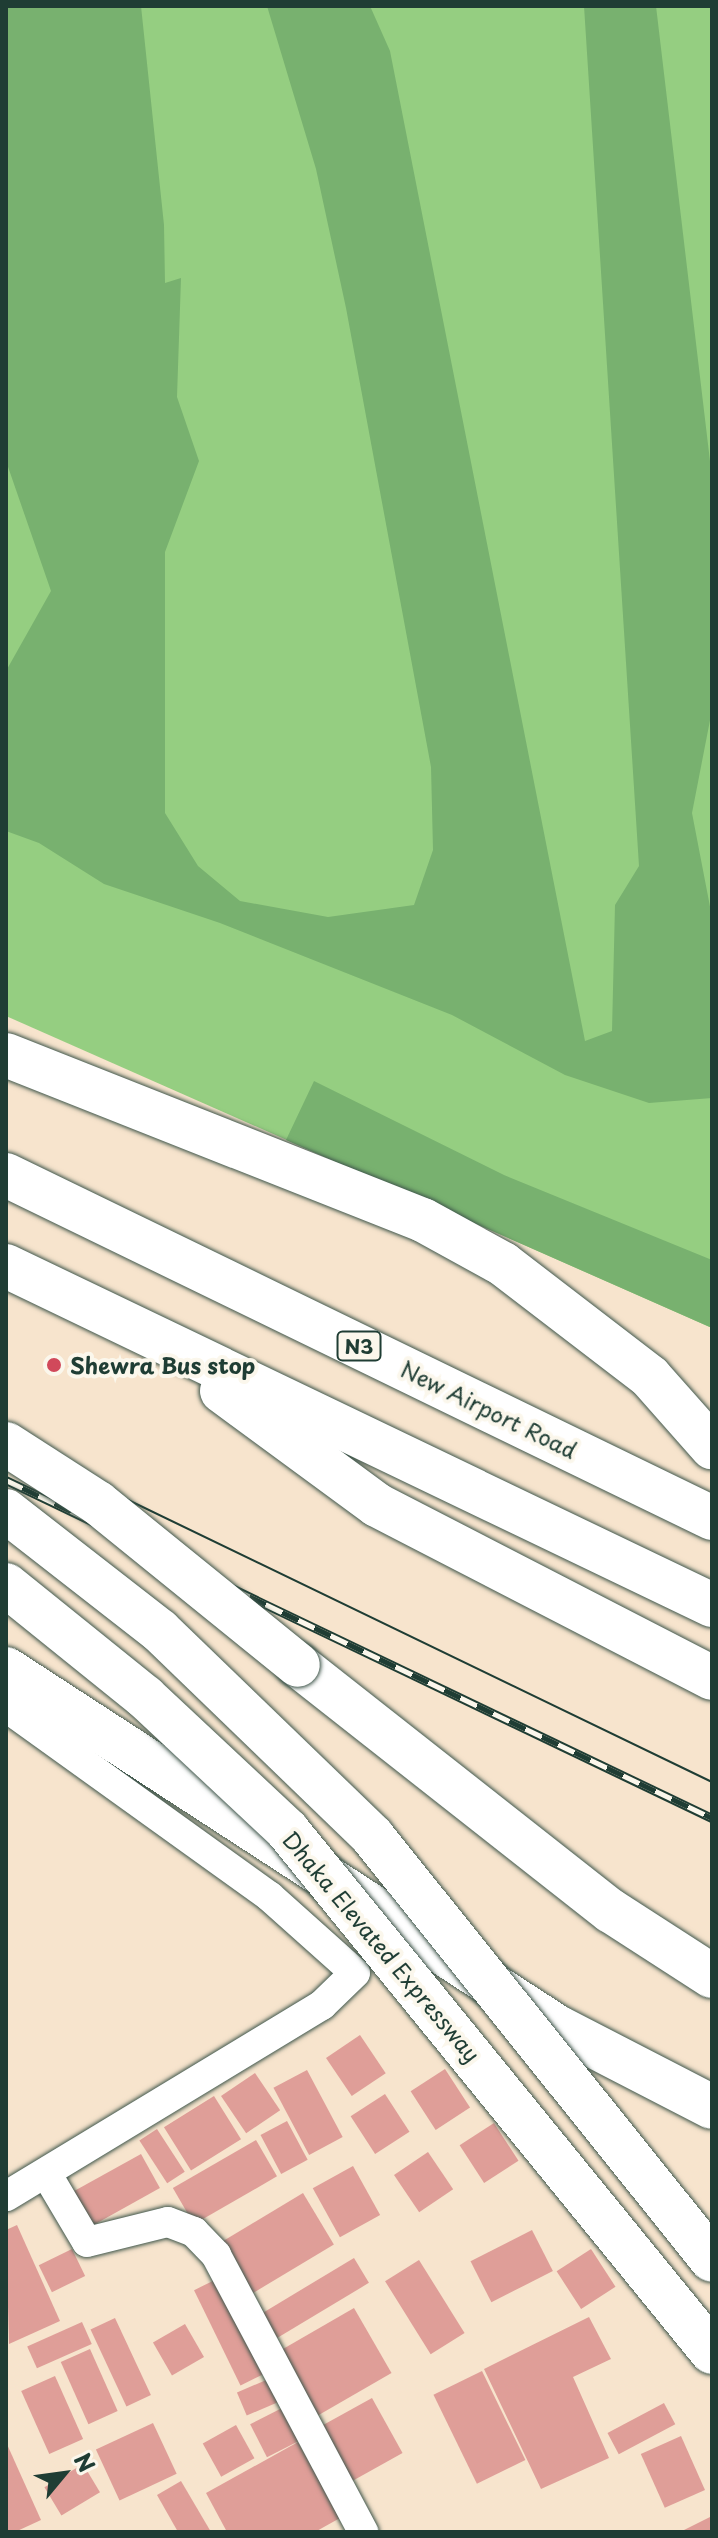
<!DOCTYPE html>
<style>
body{margin:0}
#map{position:relative;width:718px;height:2538px;overflow:hidden;background:#f7e4cd;font-family:"Playpen Sans",sans-serif}
div>[style]{position:absolute}
.green>*{inset:0;background:#95ce81}
.forest>*{inset:0;background:#78b16f}
.building>*{inset:0;background:#df9e98;transform-origin:0 0}
.roads{filter:drop-shadow(0 0 2px #3f564b) drop-shadow(0 0 2px #3f564b)}
.minor>*{height:30px;margin:-15px;padding:0 15px;transform-origin:15px;border-radius:15px;background:#fff}
.trunk>*{height:44px;margin:-22px;padding:0 22px;transform-origin:22px;border-radius:22px;background:#fff}
.motorway>*{height:44px;margin:-22px;padding:0 22px;transform-origin:22px;border-radius:22px;background:#fff}
.tram>*{height:2px;margin:-1px;padding:0 1px;transform-origin:1px;border-radius:1px;background:#1f3d34}
.rail>*{height:9px;margin-top:-4.5px;transform-origin:0;background:repeating-linear-gradient(90deg,#fbf7ec 0 18px,#1f3d34 0 36px);box-sizing:border-box;border-block:2px solid #1f3d34}
.bridges{filter:drop-shadow(0 0 2px #3f564b) drop-shadow(0 0 2px #3f564b)}
.motorway-bridge>*{height:44px;margin:-22px;padding:0 22px;transform-origin:22px;border-radius:22px;background:#fff}
.dots>*{width:22px;height:22px;translate:-50% -50%;box-sizing:border-box;border:4px solid #fbf7ec;border-radius:50%}
span{translate:-50% -50%;white-space:nowrap;text-align:center;line-height:1.15;-webkit-text-stroke:8px #fbf7ec;paint-order:stroke}
.shield-label span{padding:2px 6px;background:#fbf7ec;border:2px solid;border-radius:6px;-webkit-text-stroke-width:0}
.shield-label{font-size:20px;color:#1f3d34;font-weight:700}
.poi-label{font-size:22px;color:#1f3d34;font-weight:700}
.left{translate:0 -50%;text-align:left}
.street-label{font-size:22px;color:#1f3d34}
.frame{position:absolute;inset:0;border:8px solid #1f3d34;pointer-events:none}
.north{position:absolute;left:24px;top:2434px;width:80px;height:80px;-webkit-text-stroke:6px #fbf7ec;paint-order:stroke;rotate:61deg;font-size:22px;font-weight:700;line-height:32px;text-align:center;color:#1f3d34}
.north::after{content:'';display:block;margin:auto;width:28px;height:36px;background:#1f3d34;clip-path:polygon(50% 0,100% 100%,50% 72%,0 100%)}
</style>
<div id="map">
<div class="green">
<div style="clip-path:polygon(6px 6px,712px 6px,712px 1328px,6px 1016px)"></div>
</div>
<div class="forest">
<div style="clip-path:polygon(6px 6px,141px 6px,164px 225px,165px 283px,181px 278px,177px 397px,199px 461px,165px 552px,165px 813px,198px 866px,240px 901px,328px 917px,414px 905px,433px 850px,431px 767px,346px 308px,316px 169px,267px 6px,370px 6px,390px 51px,585px 1041px,612px 1031px,615px 905px,639px 866px,584px 6px,656px 6px,712px 478px,712px 710px,692px 813px,712px 917px,712px 1098px,649px 1103px,565px 1075px,452px 1015px,220px 923px,104px 884px,39px 843px,6px 831px,6px 671px,51px 591px,6px 461px)"></div>
<div style="clip-path:polygon(314px 1081px,504px 1175px,712px 1260px,712px 1328px,286px 1140px)"></div>
</div>
<div class="building">
<div style="left:360px;top:2035px;width:46px;height:41px;rotate:56deg"></div>
<div style="left:445px;top:2069px;width:46px;height:41px;rotate:57deg"></div>
<div style="left:307px;top:2070px;width:76px;height:38px;rotate:62deg"></div>
<div style="left:255px;top:2073px;width:45px;height:41px;rotate:56deg"></div>
<div style="left:385px;top:2094px;width:45px;height:41px;rotate:57deg"></div>
<div style="left:214px;top:2096px;width:51px;height:59px;rotate:58deg"></div>
<div style="left:287px;top:2121px;width:44px;height:30px;rotate:62deg"></div>
<div style="left:494px;top:2123px;width:45px;height:41px;rotate:57deg"></div>
<div style="left:157px;top:2129px;width:51px;height:21px;rotate:57deg"></div>
<div style="left:256px;top:2140px;width:42px;height:96px;rotate:60deg"></div>
<div style="left:428px;top:2152px;width:45px;height:41px;rotate:56deg"></div>
<div style="left:141px;top:2154px;width:39px;height:81px;rotate:61deg"></div>
<div style="left:353px;top:2166px;width:56px;height:46px;rotate:61deg"></div>
<div style="left:303px;top:2193px;width:60px;height:99px;rotate:59deg"></div>
<div style="clip-path:polygon(17px 2225px,60px 2321px,9px 2344px,6px 2230px)"></div>
<div style="left:532px;top:2230px;width:46px;height:69px;rotate:63deg"></div>
<div style="left:72px;top:2249px;width:30px;height:37px;rotate:64deg"></div>
<div style="left:591px;top:2249px;width:45px;height:41px;rotate:57deg"></div>
<div style="left:354px;top:2258px;width:29px;height:110px;rotate:59deg"></div>
<div style="left:419px;top:2260px;width:86px;height:40px;rotate:58deg"></div>
<div style="left:221px;top:2277px;width:106px;height:30px;rotate:64deg"></div>
<div style="left:354px;top:2308px;width:75px;height:87px;rotate:60deg"></div>
<div style="clip-path:polygon(589px 2317px,611px 2359px,573px 2377px,609px 2458px,541px 2489px,484px 2369px)"></div>
<div style="left:115px;top:2318px;width:85px;height:27px;rotate:65deg"></div>
<div style="left:82px;top:2322px;width:24px;height:60px;rotate:66deg"></div>
<div style="left:185px;top:2324px;width:38px;height:37px;rotate:60deg"></div>
<div style="left:90px;top:2349px;width:68px;height:32px;rotate:66deg"></div>
<div style="left:482px;top:2371px;width:99px;height:54px;rotate:64deg"></div>
<div style="left:55px;top:2376px;width:69px;height:37px;rotate:66deg"></div>
<div style="left:271px;top:2378px;width:25px;height:37px;rotate:67deg"></div>
<div style="left:372px;top:2398px;width:63px;height:60px;rotate:61deg"></div>
<div style="left:664px;top:2403px;width:24px;height:64px;rotate:62deg"></div>
<div style="left:284px;top:2407px;width:37px;height:38px;rotate:63deg"></div>
<div style="left:153px;top:2423px;width:56px;height:63px;rotate:65deg"></div>
<div style="left:236px;top:2425px;width:38px;height:38px;rotate:61deg"></div>
<div style="left:681px;top:2436px;width:59px;height:44px;rotate:66deg"></div>
<div style="clip-path:polygon(6px 2442px,41px 2520px,15px 2532px,6px 2532px)"></div>
<div style="clip-path:polygon(298px 2442px,340px 2518px,315px 2532px,227px 2532px,206px 2493px)"></div>
<div style="left:83px;top:2464px;width:33px;height:45px;rotate:59deg"></div>
<div style="clip-path:polygon(181px 2481px,211px 2532px,178px 2532px,157px 2495px)"></div>
<div style="clip-path:polygon(712px 2516px,712px 2532px,680px 2532px)"></div>
</div>
<div class="roads">
<div class="minor">
<div style="left:6px;top:1707px;width:324px;rotate:35.7deg"></div>
<div style="left:269px;top:1896px;width:115px;rotate:41.8deg"></div>
<div style="left:355px;top:1973px;width:46px;rotate:135.9deg"></div>
<div style="left:322px;top:2005px;width:369px;rotate:148.8deg"></div>
<div style="left:46px;top:2173px;width:80px;rotate:59.3deg"></div>
<div style="left:87px;top:2242px;width:83px;rotate:-13.9deg"></div>
<div style="left:168px;top:2222px;width:28px;rotate:21deg"></div>
<div style="left:194px;top:2232px;width:32px;rotate:46deg"></div>
<div style="left:216px;top:2255px;width:314px;rotate:62deg"></div>
</div>
<div class="trunk">
<div style="left:6px;top:1175px;width:785px;rotate:25.91deg"></div>
<div style="left:6px;top:1266px;width:783px;rotate:25.65deg"></div>
<div style="left:222px;top:1391px;width:192px;rotate:36.3deg"></div>
<div style="left:377px;top:1505px;width:377px;rotate:27.3deg"></div>
</div>
<div class="motorway">
<div style="left:6px;top:1055px;width:448px;rotate:21.6deg"></div>
<div style="left:423px;top:1220px;width:91px;rotate:28.8deg"></div>
<div style="left:503px;top:1264px;width:185px;rotate:37.5deg"></div>
<div style="left:650px;top:1377px;width:94px;rotate:48.5deg"></div>
<div style="left:298px;top:1665px;width:398px;rotate:38.2deg"></div>
<div style="left:611px;top:1911px;width:120px;rotate:32.8deg"></div>
<div style="left:6px;top:1669px;width:657px;rotate:33.01deg"></div>
<div style="left:557px;top:2027px;width:174px;rotate:27.3deg"></div>
</div>
</div>
<div class="tram">
<div style="left:6px;top:1441px;width:784px;rotate:25.78deg"></div>
</div>
<div class="rail">
<div style="left:6px;top:1480px;width:783px;rotate:25.58deg"></div>
</div>
<div class="bridges">
<div class="motorway-bridge">
<div style="left:6px;top:1444px;width:109px;rotate:32.7deg"></div>
<div style="left:98px;top:1503px;width:257px;rotate:39deg"></div>
<div style="left:6px;top:1511px;width:195px;rotate:37.9deg"></div>
<div style="left:160px;top:1631px;width:295px;rotate:44deg"></div>
<div style="left:372px;top:1836px;width:543px;rotate:51.27deg"></div>
<div style="left:6px;top:1585px;width:179px;rotate:38.9deg"></div>
<div style="left:145px;top:1697px;width:195px;rotate:43.1deg"></div>
<div style="left:287px;top:1830px;width:673px;rotate:50.85deg"></div>
</div>
</div>
<div class="dots">
<div style="left:54px;top:1365px;background:#d1495b"></div>
</div>
<div class="shield-label">
<span style="left:359px;top:1346px">N3</span>
</div>
<div class="poi-label">
<span class="left" style="left:70px;top:1365px">Shewra Bus stop</span>
</div>
<div class="street-label">
<span style="left:489px;top:1409px;rotate:26deg">New Airport Road</span>
<span style="left:382px;top:1946px;rotate:50deg">Dhaka Elevated Expressway</span>
</div>
<div class="frame"></div>
<div class="north">N</div>
</div>
